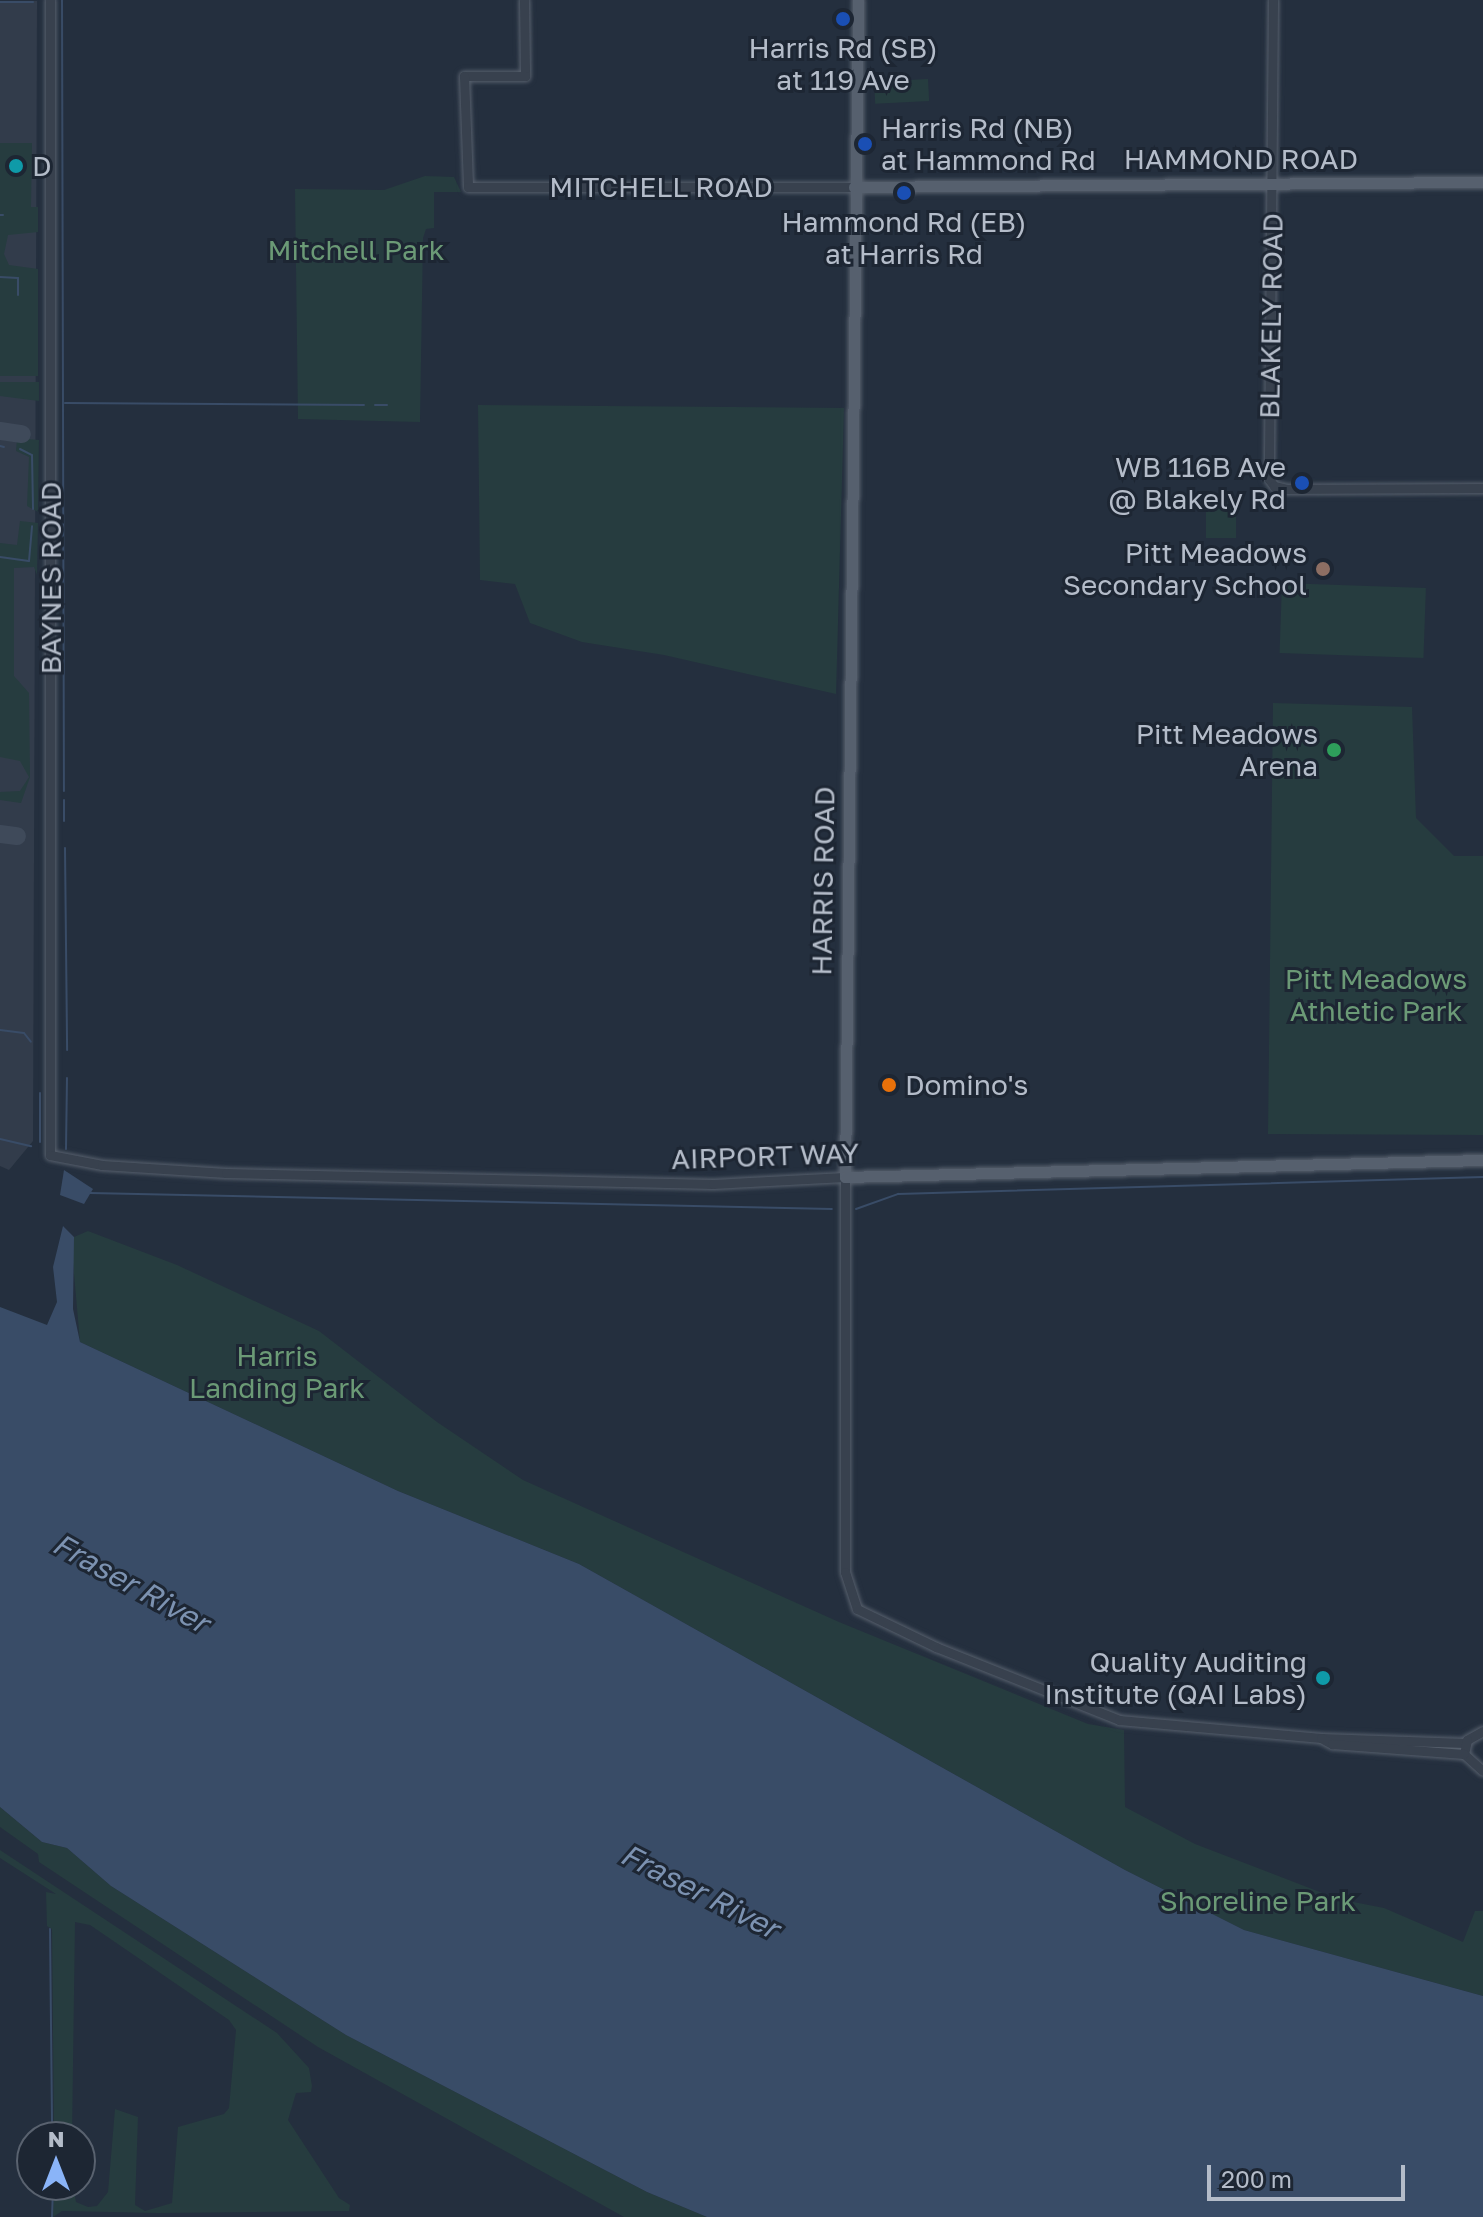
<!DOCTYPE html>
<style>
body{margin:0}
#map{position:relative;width:1483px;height:2217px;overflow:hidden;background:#242f3e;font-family:"Golos Text",sans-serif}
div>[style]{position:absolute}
.airport>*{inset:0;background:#323c4b}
.green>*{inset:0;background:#263c3f;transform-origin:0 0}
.water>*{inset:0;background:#394c67}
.stream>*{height:2px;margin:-1px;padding:0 1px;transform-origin:1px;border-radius:1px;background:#394c67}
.taxiway>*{height:18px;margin:-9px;padding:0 9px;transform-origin:9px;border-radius:9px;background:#3f4a5a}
.roads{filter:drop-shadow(0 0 2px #565f6c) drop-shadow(0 0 2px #565f6c)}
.minor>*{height:9px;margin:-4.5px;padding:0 4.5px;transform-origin:4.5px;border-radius:4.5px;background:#38414e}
.major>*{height:11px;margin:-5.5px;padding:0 5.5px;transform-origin:5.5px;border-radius:5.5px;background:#56606e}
.dots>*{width:22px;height:22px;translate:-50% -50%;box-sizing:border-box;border:4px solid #1d2633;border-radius:50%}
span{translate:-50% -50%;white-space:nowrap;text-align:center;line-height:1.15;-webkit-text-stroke:6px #1d2633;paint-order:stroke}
.poi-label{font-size:28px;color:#b4bcc9}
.left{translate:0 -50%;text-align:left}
.right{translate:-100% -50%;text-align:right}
.street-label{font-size:28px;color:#b4bcc9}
.park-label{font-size:28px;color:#6b9a76}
.water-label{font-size:30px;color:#7c92b1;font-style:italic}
.north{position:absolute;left:16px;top:2121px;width:80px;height:80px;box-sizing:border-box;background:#1d2633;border:2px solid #59626f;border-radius:50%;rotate:0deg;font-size:22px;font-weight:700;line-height:32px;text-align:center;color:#b4bcc9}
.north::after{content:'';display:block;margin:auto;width:28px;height:36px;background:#8ab4f8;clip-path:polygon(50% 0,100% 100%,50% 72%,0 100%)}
.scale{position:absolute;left:1207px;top:2165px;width:198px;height:36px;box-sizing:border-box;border:4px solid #b4bcc9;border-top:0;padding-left:10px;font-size:24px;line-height:28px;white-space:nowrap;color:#b4bcc9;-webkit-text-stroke:6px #1d2633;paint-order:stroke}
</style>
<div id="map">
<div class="airport">
<div style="clip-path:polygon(0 1px,37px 1px,33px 1141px,9px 1170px,0 1166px)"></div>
</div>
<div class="green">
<div style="left:928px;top:79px;width:22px;height:54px;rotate:87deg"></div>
<div style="clip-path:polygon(0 143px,32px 143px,31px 207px,38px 207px,38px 232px,8px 235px,4px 254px,9px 265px,38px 269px,38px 376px,0 376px)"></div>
<div style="clip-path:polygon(425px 176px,454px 177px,461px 192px,434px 192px,434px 228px,426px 229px,423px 238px,420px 422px,298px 419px,295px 189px,384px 190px)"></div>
<div style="clip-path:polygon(0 382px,39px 382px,39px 401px,0 396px)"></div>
<div style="clip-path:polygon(478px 405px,844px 408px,836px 694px,664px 655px,582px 642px,530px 623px,515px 584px,480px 580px)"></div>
<div style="clip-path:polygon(17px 438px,39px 440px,38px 512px,27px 506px,29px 457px,16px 451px)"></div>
<div style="left:1206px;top:503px;width:30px;height:35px"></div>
<div style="clip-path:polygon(20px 521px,38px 523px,37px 575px,34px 567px,14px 568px,14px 676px,29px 693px,30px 777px,21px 803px,0 800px,0 792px,20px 791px,29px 777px,20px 761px,0 757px,0 543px,17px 545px)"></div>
<div style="left:1282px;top:583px;width:144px;height:70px;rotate:2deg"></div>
<div style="clip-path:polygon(1273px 703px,1412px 707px,1416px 818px,1454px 856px,1483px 856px,1483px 1135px,1268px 1134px)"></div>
<div style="clip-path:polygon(88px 1231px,177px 1265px,319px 1331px,437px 1422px,523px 1480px,839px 1622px,1088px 1724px,1124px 1730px,1125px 1807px,1195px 1844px,1338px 1899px,1384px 1908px,1463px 1942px,1475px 1911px,1483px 1911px,1483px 1996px,1244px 1930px,1125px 1870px,579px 1564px,398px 1491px,80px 1342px,72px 1251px,74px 1237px)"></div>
<div style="clip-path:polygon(0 1807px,42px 1842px,67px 1848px,111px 1886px,346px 2035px,647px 2192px,707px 2217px,624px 2217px,318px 2047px,39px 1862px,38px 1854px,0 1827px)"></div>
<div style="clip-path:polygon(0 1850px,277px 2033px,309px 2068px,312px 2086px,311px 2092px,296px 2093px,288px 2120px,339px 2198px,350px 2205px,349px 2211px,158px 2213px,62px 2211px,53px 2217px,54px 2185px,73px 2185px,76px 2202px,88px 2207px,97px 2206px,108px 2192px,115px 2109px,138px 2117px,135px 2205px,145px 2211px,172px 2203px,178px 2127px,224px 2114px,229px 2108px,236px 2030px,229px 2020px,90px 1925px,75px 1922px,72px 2137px,54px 2137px,52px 1929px,47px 1926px,46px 1892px,56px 1894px,0 1858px)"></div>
</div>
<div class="water">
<div style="clip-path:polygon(64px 1170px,93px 1189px,84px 1204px,60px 1195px)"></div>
<div style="clip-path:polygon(63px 1226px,74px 1237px,73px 1309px,80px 1342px,398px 1491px,579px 1564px,1125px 1870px,1244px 1930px,1483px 1996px,1483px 2217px,707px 2217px,647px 2192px,346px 2035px,111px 1886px,67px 1848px,42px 1842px,0 1807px,0 1307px,47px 1325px,57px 1302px,53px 1267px)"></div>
</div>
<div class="stream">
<div style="left:62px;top:0;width:791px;rotate:89.86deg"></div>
<div style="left:0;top:2px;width:33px"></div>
<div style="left:0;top:215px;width:3px"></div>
<div style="left:0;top:277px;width:18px;rotate:3deg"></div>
<div style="left:18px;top:278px;width:17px;rotate:90deg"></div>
<div style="left:65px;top:403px;width:299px;rotate:0.4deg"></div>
<div style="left:375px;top:405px;width:12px"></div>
<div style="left:0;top:446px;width:4px;rotate:14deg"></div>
<div style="left:20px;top:449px;width:13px;rotate:27deg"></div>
<div style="left:32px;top:455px;width:54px;rotate:88.9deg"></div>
<div style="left:0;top:557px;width:29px;rotate:8deg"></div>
<div style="left:29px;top:561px;width:35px;rotate:-85deg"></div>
<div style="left:64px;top:800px;width:21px;rotate:90deg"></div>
<div style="left:65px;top:848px;width:202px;rotate:89.4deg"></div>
<div style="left:0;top:1030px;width:24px;rotate:7deg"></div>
<div style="left:24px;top:1033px;width:11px;rotate:52deg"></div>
<div style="left:0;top:1139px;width:32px;rotate:13deg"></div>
<div style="left:40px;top:1142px;width:49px;rotate:-90deg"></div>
<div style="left:66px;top:1149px;width:71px;rotate:-89.2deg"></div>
<div style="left:90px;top:1193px;width:742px;rotate:1.24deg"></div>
<div style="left:856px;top:1209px;width:45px;rotate:-19.7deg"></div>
<div style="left:898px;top:1194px;width:585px;rotate:-1.66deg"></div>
<div style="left:50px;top:1929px;width:208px;rotate:89.4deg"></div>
<div style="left:52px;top:2217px;width:32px;rotate:-88deg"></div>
</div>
<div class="taxiway">
<div style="left:0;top:431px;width:22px;rotate:8deg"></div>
<div style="left:0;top:834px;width:17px;rotate:7deg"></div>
</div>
<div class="roads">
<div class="minor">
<div style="left:50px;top:0;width:1155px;rotate:90deg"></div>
<div style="left:50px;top:1155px;width:53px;rotate:10.9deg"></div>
<div style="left:102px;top:1165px;width:124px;rotate:3.7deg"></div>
<div style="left:226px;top:1173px;width:487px;rotate:1.3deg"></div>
<div style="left:713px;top:1184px;width:132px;rotate:-3deg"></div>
<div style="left:845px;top:1177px;width:395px;rotate:90deg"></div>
<div style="left:845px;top:1572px;width:39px;rotate:72deg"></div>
<div style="left:857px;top:1609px;width:88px;rotate:25.7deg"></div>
<div style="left:936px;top:1647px;width:197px;rotate:21.7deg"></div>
<div style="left:1119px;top:1720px;width:203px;rotate:5.1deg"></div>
<div style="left:1321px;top:1738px;width:144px;rotate:2deg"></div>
<div style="left:524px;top:0;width:76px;rotate:89.2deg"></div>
<div style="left:525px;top:76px;width:61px;rotate:180deg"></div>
<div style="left:464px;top:76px;width:111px;rotate:87.9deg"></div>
<div style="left:468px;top:187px;width:386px"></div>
<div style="left:1273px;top:0;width:479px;rotate:90.5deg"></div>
<div style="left:1269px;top:479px;width:9px;rotate:54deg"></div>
<div style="left:1274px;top:486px;width:13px;rotate:13deg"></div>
<div style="left:1287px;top:489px;width:196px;rotate:-0.3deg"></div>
<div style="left:1483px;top:1731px;width:18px;rotate:151deg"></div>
<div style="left:1467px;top:1740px;width:14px;rotate:102deg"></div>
<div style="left:1464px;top:1754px;width:25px;rotate:42deg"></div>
<div style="left:1321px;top:1738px;width:13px;rotate:29deg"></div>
<div style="left:1332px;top:1744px;width:132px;rotate:4.3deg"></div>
</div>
<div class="major">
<div style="left:858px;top:0;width:1177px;rotate:90.63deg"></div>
<div style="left:845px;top:1177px;width:638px;rotate:-1.53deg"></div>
<div style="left:854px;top:187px;width:629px;rotate:-0.46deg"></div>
</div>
</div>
<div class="dots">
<div style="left:843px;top:19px;background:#1a4fb4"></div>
<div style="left:865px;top:144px;background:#1a4fb4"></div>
<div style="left:16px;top:166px;background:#0f9aa8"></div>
<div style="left:904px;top:193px;background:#1a4fb4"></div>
<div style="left:1302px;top:483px;background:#1a4fb4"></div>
<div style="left:1323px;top:569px;background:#8d6e63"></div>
<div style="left:1334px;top:750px;background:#2e9e5b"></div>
<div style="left:889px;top:1085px;background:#e8710a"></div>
<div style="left:1323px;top:1678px;background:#0f9aa8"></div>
</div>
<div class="poi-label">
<span style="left:843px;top:64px">Harris Rd (SB)<br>at 119 Ave</span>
<span class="left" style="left:881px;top:144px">Harris Rd (NB)<br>at Hammond Rd</span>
<span class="left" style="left:32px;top:166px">D</span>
<span style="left:904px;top:238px">Hammond Rd (EB)<br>at Harris Rd</span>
<span class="right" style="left:1286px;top:483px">WB 116B Ave<br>@ Blakely Rd</span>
<span class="right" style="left:1307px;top:569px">Pitt Meadows<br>Secondary School</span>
<span class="right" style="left:1318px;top:750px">Pitt Meadows<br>Arena</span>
<span class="left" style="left:905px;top:1085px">Domino's</span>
<span class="right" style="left:1307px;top:1678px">Quality Auditing<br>Institute (QAI Labs)</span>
</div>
<div class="street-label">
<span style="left:1241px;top:159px">HAMMOND ROAD</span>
<span style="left:661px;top:187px">MITCHELL ROAD</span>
<span style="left:1271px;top:316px;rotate:-89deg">BLAKELY ROAD</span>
<span style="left:51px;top:578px;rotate:-90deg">BAYNES ROAD</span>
<span style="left:823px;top:881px;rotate:-89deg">HARRIS ROAD</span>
<span style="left:765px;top:1156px;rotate:-2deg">AIRPORT WAY</span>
</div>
<div class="park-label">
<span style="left:356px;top:250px">Mitchell Park</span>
<span style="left:1376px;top:995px">Pitt Meadows<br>Athletic Park</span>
<span style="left:277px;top:1372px">Harris<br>Landing Park</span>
<span style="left:1258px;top:1901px">Shoreline Park</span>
</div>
<div class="water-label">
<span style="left:131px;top:1583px;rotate:29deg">Fraser River</span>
<span style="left:700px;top:1891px;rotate:27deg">Fraser River</span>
</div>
<div class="north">N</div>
<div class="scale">200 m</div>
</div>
